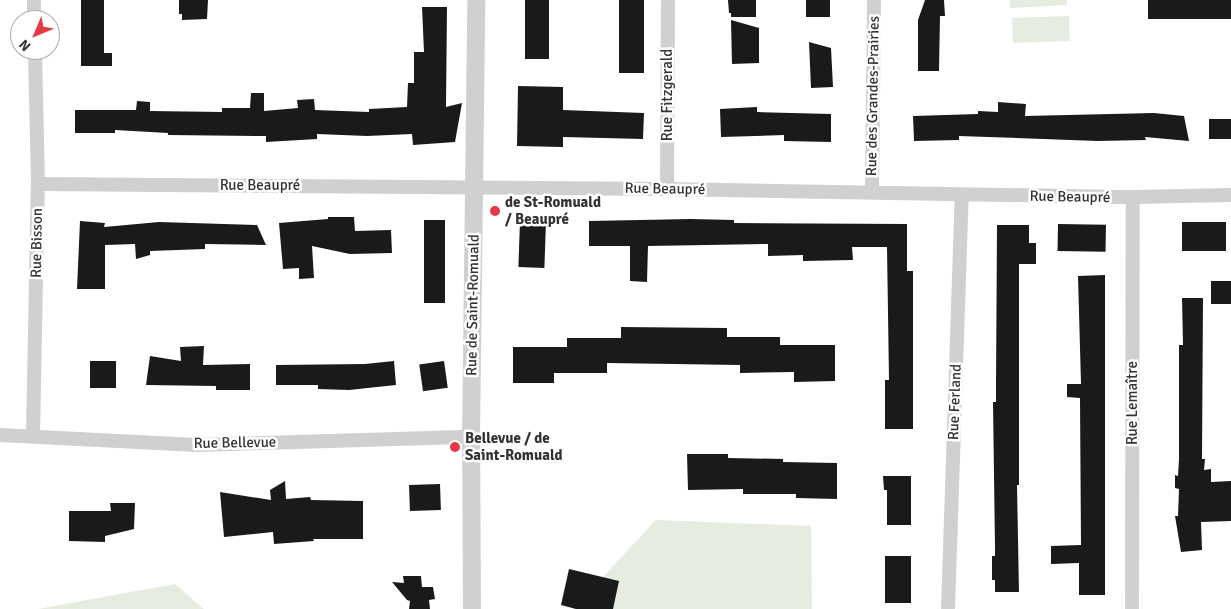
<!DOCTYPE html>
<meta charset="utf-8">
<style>
body{margin:0}
#map{position:relative;width:1231px;height:609px;overflow:hidden;background:#fff;font-family:Signika,sans-serif}
div>[style]{position:absolute}
.green>*{inset:0;background:#e6ecdf;transform-origin:0 0}
.building>*{inset:0;background:#1a1a1a;transform-origin:0 0}
.minor>*{height:14px;margin:-7px;padding:0 7px;transform-origin:7px;border-radius:7px;background:#d0d0d0}
.tertiary>*{height:18px;margin:-9px;padding:0 9px;transform-origin:9px;border-radius:9px;background:#d0d0d0}
.dots>*{width:14px;height:14px;translate:-50% -50%;box-sizing:border-box;border:2px solid #fff;border-radius:50%}
span{translate:-50% -50%;white-space:nowrap;text-align:center;line-height:1.15;-webkit-text-stroke:5px #fff;paint-order:stroke}
.street-label{font-size:15px;color:#333}
.poi-label{font-size:15px;color:#333;font-weight:700}
.left{translate:0 -50%;text-align:left}
.north{position:absolute;left:10px;top:10px;width:50px;height:50px;box-sizing:border-box;background:#fff;border:1px solid #adadad;border-radius:50%;rotate:225deg;font-size:14px;font-weight:700;line-height:20px;text-align:center;color:#333}
.north::after{content:'';display:block;margin:auto;width:18px;height:22px;background:#e63946;clip-path:polygon(50% 0,100% 100%,50% 72%,0 100%)}
</style>
<div id="map">
<div class="green">
<div style="clip-path:polygon(1010px 0,1067px 0,1067px 5px,1010px 8px)"></div>
<div style="left:1069px;top:16px;width:25px;height:57px;rotate:88deg"></div>
<div style="clip-path:polygon(656px 520px,811px 526px,812px 609px,573px 609px)"></div>
<div style="clip-path:polygon(175px 584px,204px 609px,38px 609px)"></div>
</div>
<div class="building">
<div style="clip-path:polygon(81px 0,104px 0,104px 53px,112px 53px,112px 66px,81px 66px)"></div>
<div style="clip-path:polygon(179px 0,208px 0,207px 19px,182px 20px,182px 14px,179px 14px)"></div>
<div style="left:525px;top:0;width:24px;height:59px"></div>
<div style="left:619px;top:0;width:25px;height:73px"></div>
<div style="clip-path:polygon(728px 0,756px 0,756px 17px,731px 17px,731px 13px,729px 13px)"></div>
<div style="left:806px;top:0;width:24px;height:17px"></div>
<div style="clip-path:polygon(925px 0,944px 0,945px 16px,940px 16px,939px 71px,918px 71px,918px 20px)"></div>
<div style="left:1148px;top:0;width:83px;height:19px"></div>
<div style="clip-path:polygon(422px 7px,447px 7px,446px 107px,462px 103px,455px 142px,413px 145px,412px 134px,367px 136px,317px 134px,317px 139px,266px 142px,266px 136px,168px 135px,168px 133px,115px 130px,115px 133px,75px 133px,75px 110px,136px 110px,137px 101px,150px 102px,150px 111px,222px 112px,222px 108px,250px 108px,251px 93px,264px 93px,264px 111px,298px 108px,297px 100px,314px 99px,315px 110px,369px 112px,369px 109px,407px 107px,408px 83px,414px 83px,414px 52px,424px 52px)"></div>
<div style="clip-path:polygon(731px 20px,759px 28px,759px 63px,732px 64px)"></div>
<div style="clip-path:polygon(809px 42px,831px 48px,833px 87px,811px 88px)"></div>
<div style="clip-path:polygon(518px 86px,563px 87px,563px 110px,644px 113px,643px 139px,563px 137px,563px 147px,517px 146px)"></div>
<div style="clip-path:polygon(998px 102px,1026px 104px,1025px 116px,1154px 113px,1184px 116px,1189px 141px,1145px 137px,1146px 140px,1098px 141px,959px 136px,959px 140px,914px 141px,913px 116px,978px 114px,978px 111px,998px 112px)"></div>
<div style="clip-path:polygon(757px 107px,757px 112px,831px 114px,831px 142px,784px 141px,784px 135px,721px 137px,720px 109px)"></div>
<div style="left:1231px;top:119px;width:20px;height:22px;rotate:90deg"></div>
<div style="clip-path:polygon(328px 217px,354px 217px,355px 231px,391px 230px,392px 253px,350px 254px,312px 246px,314px 278px,299px 279px,299px 268px,283px 269px,279px 223px,328px 219px)"></div>
<div style="clip-path:polygon(691px 219px,734px 220px,734px 223px,907px 224px,907px 271px,913px 271px,913px 429px,885px 429px,885px 380px,889px 380px,887px 247px,852px 247px,853px 260px,803px 261px,803px 255px,768px 256px,768px 244px,648px 246px,647px 282px,630px 281px,630px 246px,589px 246px,589px 221px)"></div>
<div style="left:424px;top:220px;width:21px;height:83px"></div>
<div style="clip-path:polygon(80px 221px,105px 223px,104px 227px,159px 222px,257px 225px,266px 245px,205px 244px,205px 249px,150px 251px,150px 255px,136px 259px,135px 244px,105px 245px,105px 289px,77px 289px)"></div>
<div style="left:520px;top:221px;width:26px;height:46px;rotate:2deg"></div>
<div style="left:1182px;top:222px;width:44px;height:29px"></div>
<div style="left:1058px;top:224px;width:48px;height:27px;rotate:1deg"></div>
<div style="clip-path:polygon(997px 225px,1029px 225px,1029px 243px,1036px 243px,1036px 264px,1019px 264px,1019px 485px,1017px 485px,1019px 592px,995px 592px,995px 580px,992px 580px,992px 556px,995px 556px,995px 548px,993px 402px,996px 402px,996px 384px)"></div>
<div style="clip-path:polygon(1105px 275px,1105px 595px,1079px 595px,1079px 563px,1051px 564px,1051px 546px,1081px 545px,1080px 398px,1067px 397px,1067px 384px,1081px 384px,1078px 276px)"></div>
<div style="left:1211px;top:281px;width:20px;height:23px"></div>
<div style="clip-path:polygon(1182px 298px,1203px 298px,1202px 459px,1205px 459px,1204px 470px,1211px 469px,1211px 482px,1231px 481px,1231px 521px,1201px 522px,1202px 550px,1181px 552px,1175px 516px,1178px 516px,1179px 489px,1175px 488px,1175px 475px,1178px 476px,1179px 459px,1179px 345px,1183px 345px)"></div>
<div style="clip-path:polygon(621px 327px,727px 328px,727px 337px,780px 337px,780px 345px,835px 345px,835px 381px,794px 382px,794px 372px,740px 373px,740px 365px,607px 363px,607px 373px,554px 373px,554px 383px,513px 383px,513px 347px,567px 347px,567px 338px,621px 338px)"></div>
<div style="clip-path:polygon(204px 346px,203px 365px,250px 364px,250px 390px,216px 390px,216px 386px,146px 385px,150px 356px,181px 361px,180px 347px)"></div>
<div style="left:116px;top:361px;width:27px;height:26px;rotate:90deg"></div>
<div style="clip-path:polygon(394px 361px,396px 385px,349px 390px,318px 389px,318px 385px,276px 385px,276px 365px,365px 364px)"></div>
<div style="left:444px;top:361px;width:27px;height:25px;rotate:82deg"></div>
<div style="clip-path:polygon(687px 454px,728px 454px,728px 458px,783px 459px,783px 462px,837px 463px,837px 499px,796px 498px,796px 494px,743px 494px,743px 489px,688px 490px)"></div>
<div style="clip-path:polygon(883px 476px,911px 476px,911px 525px,887px 525px,887px 490px,884px 490px)"></div>
<div style="clip-path:polygon(285px 481px,286px 499px,310px 497px,311px 500px,363px 501px,363px 539px,313px 539px,314px 541px,274px 544px,273px 532px,224px 537px,220px 492px,271px 500px,270px 490px)"></div>
<div style="left:440px;top:484px;width:26px;height:31px;rotate:88deg"></div>
<div style="clip-path:polygon(110px 503px,135px 503px,134px 529px,105px 536px,105px 542px,69px 541px,69px 511px,111px 511px)"></div>
<div style="left:885px;top:556px;width:26px;height:47px"></div>
<div style="clip-path:polygon(569px 569px,619px 581px,613px 609px,576px 609px,561px 605px)"></div>
<div style="clip-path:polygon(403px 576px,421px 576px,422px 587px,433px 587px,435px 599px,429px 600px,430px 609px,409px 609px,410px 601px,407px 600px,392px 582px,404px 583px)"></div>
</div>
<div class="minor">
<div style="left:34px;top:0;width:20px;rotate:90deg"></div>
<div style="left:38px;top:184px;width:629px;rotate:0.46deg"></div>
<div style="left:667px;top:189px;width:466px;rotate:1deg"></div>
<div style="left:1133px;top:197px;width:98px;rotate:-1.2deg"></div>
<div style="left:667px;top:189px;width:189px;rotate:-89.7deg"></div>
<div style="left:872px;top:192px;width:192px;rotate:-89.4deg"></div>
<div style="left:0;top:435px;width:197px;rotate:2.9deg"></div>
<div style="left:197px;top:445px;width:274px;rotate:-1.7deg"></div>
<div style="left:33px;top:435px;width:251px;rotate:-88.9deg"></div>
<div style="left:38px;top:184px;width:134px;rotate:-91.3deg"></div>
<div style="left:948px;top:609px;width:414px;rotate:-88.1deg"></div>
<div style="left:1132px;top:609px;width:412px;rotate:-89.9deg"></div>
</div>
<div class="tertiary">
<div style="left:472px;top:609px;width:172px;rotate:-90.3deg"></div>
<div style="left:471px;top:437px;width:437px;rotate:-89.3deg"></div>
</div>
<div class="dots">
<div style="left:495px;top:211px;background:#e63946"></div>
<div style="left:455px;top:447px;background:#e63946"></div>
</div>
<div class="street-label">
<span style="left:668px;top:95px;rotate:-90deg">Rue Fitzgerald</span>
<span style="left:873px;top:96px;rotate:-89deg">Rue des Grandes-Prairies</span>
<span style="left:260px;top:186px">Rue Beaupré</span>
<span style="left:665px;top:189px;rotate:1deg">Rue Beaupré</span>
<span style="left:1070px;top:197px;rotate:1deg">Rue Beaupré</span>
<span style="left:37px;top:243px;rotate:-89deg">Rue Bisson</span>
<span style="left:473px;top:305px;rotate:-89deg">Rue de Saint-Romuald</span>
<span style="left:955px;top:402px;rotate:-88deg">Rue Ferland</span>
<span style="left:1133px;top:403px;rotate:-90deg">Rue Lemaître</span>
<span style="left:235px;top:443px;rotate:-1deg">Rue Bellevue</span>
</div>
<div class="poi-label">
<span class="left" style="left:505px;top:211px">de St-Romuald<br>/ Beaupré</span>
<span class="left" style="left:465px;top:447px">Bellevue / de<br>Saint-Romuald</span>
</div>
<div class="north">N</div>
</div>
